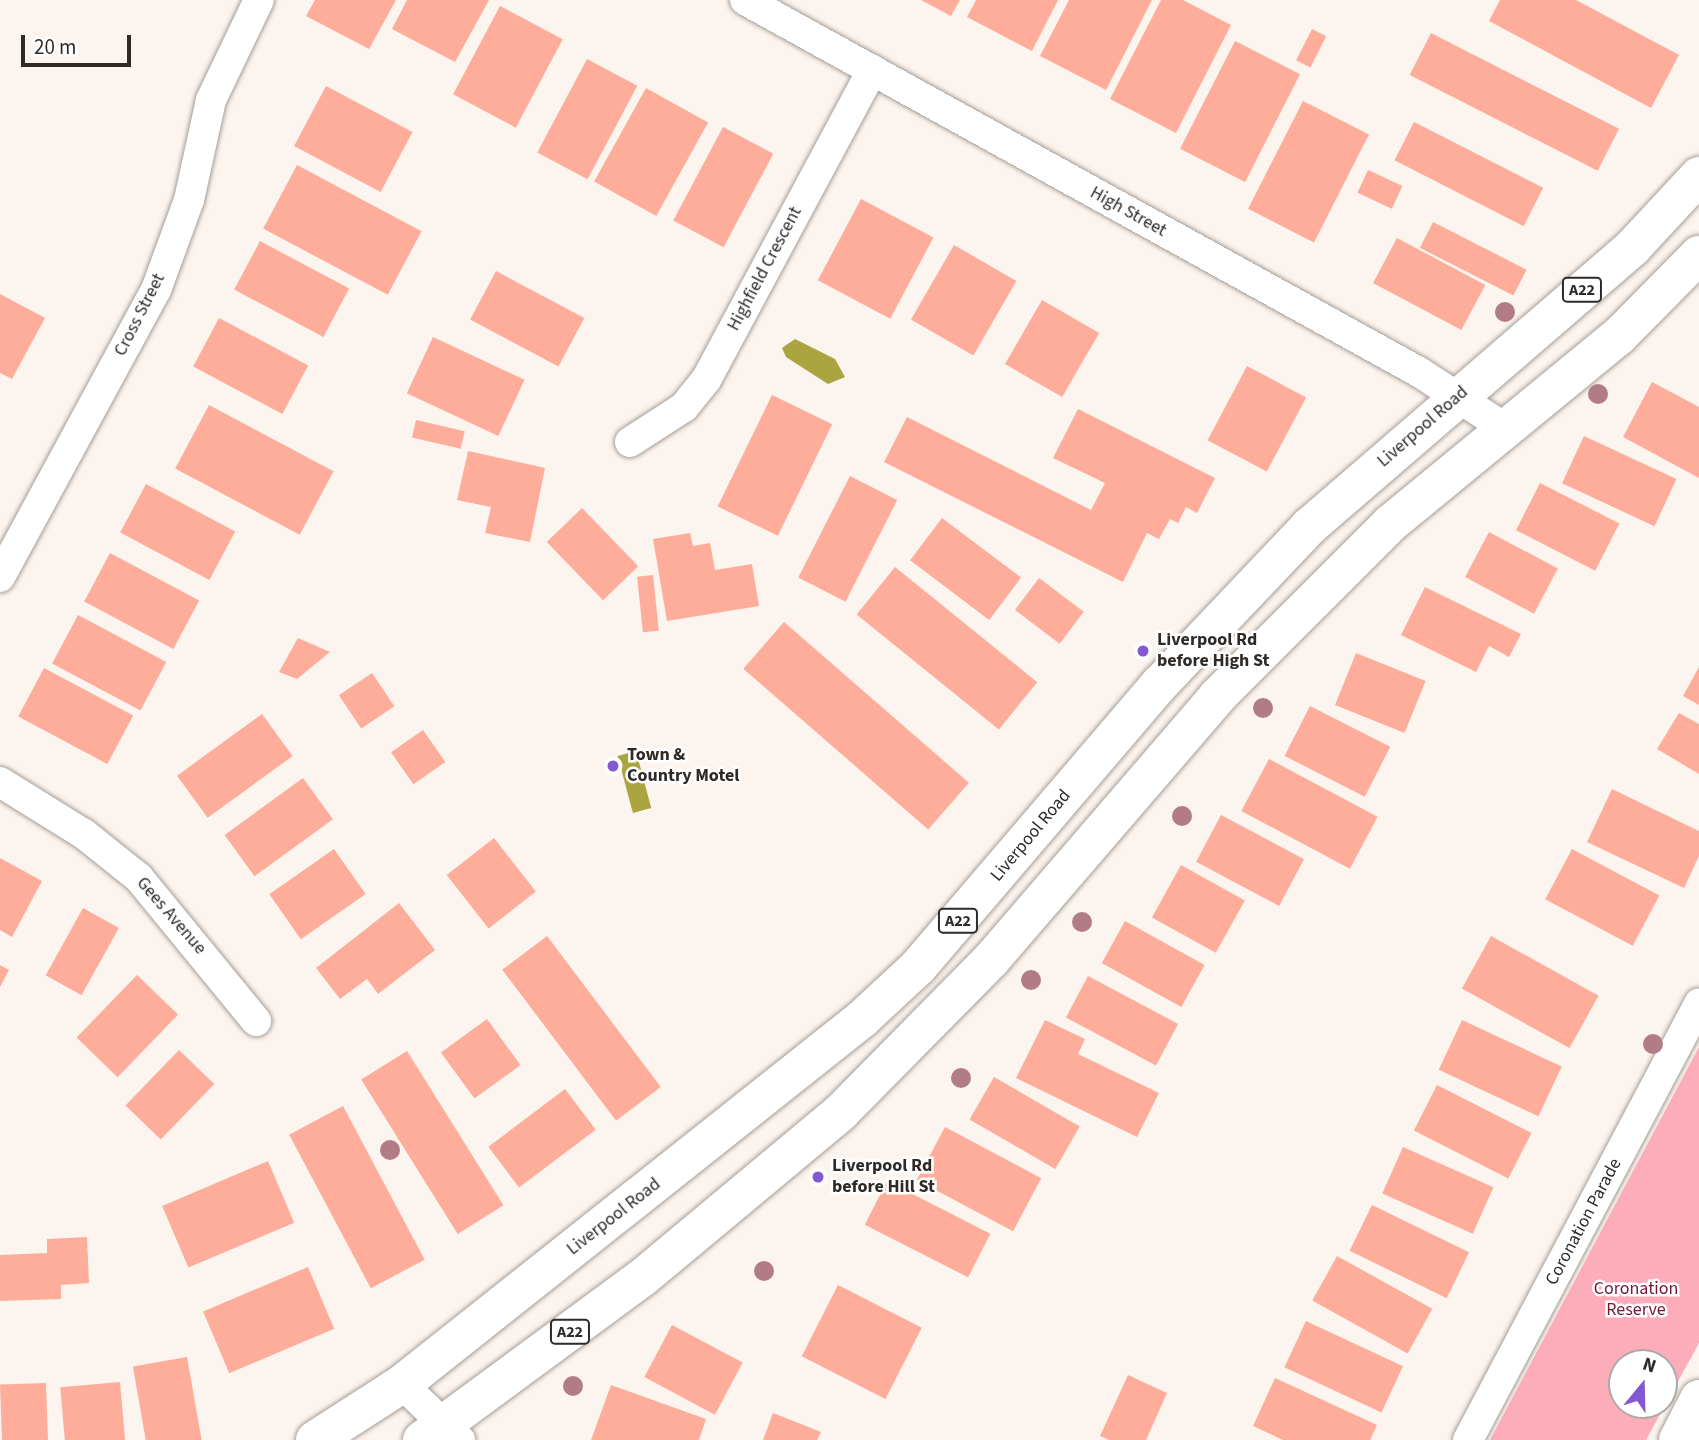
<!DOCTYPE html>
<style>
body{margin:0}
#map{position:relative;width:1699px;height:1440px;overflow:hidden;background:#fcf4ee;font-family:"Source Sans 3",sans-serif}
div>[style]{position:absolute}
.green>*{inset:0;background:#fdadb9}
.water>*{inset:0;background:#aaa53e;transform-origin:0 0}
.building>*{inset:0;background:#fead9b;transform-origin:0 0}
.roads{filter:drop-shadow(0 0 2px #a59e98) drop-shadow(0 0 2px #a59e98)}
.street>*{height:30px;margin:-15px;padding:0 15px;transform-origin:15px;border-radius:15px;background:#fff}
.primary>*{height:38px;margin:-19px;padding:0 19px;transform-origin:19px;border-radius:19px;background:#fff}
.highway>*{height:38px;margin:-19px;padding:0 19px;transform-origin:19px;border-radius:19px;background:#fff}
.trees>*{width:20px;height:20px;margin:-10px;border-radius:50%;background:#b17c87}
.dots>*{width:19px;height:19px;translate:-50% -50%;box-sizing:border-box;border:4px solid #fff;border-radius:50%}
span{translate:-50% -50%;white-space:nowrap;text-align:center;line-height:1.15;-webkit-text-stroke:5px #fff;paint-order:stroke}
.shield-label span{padding:2px 5px;background:#fff;border:2px solid;border-radius:5px;-webkit-text-stroke-width:0}
.shield-label{font-size:16px;color:#2d2a28;font-weight:700}
.street-label{font-size:18px;color:#2d2a28}
.poi-label{font-size:18px;color:#2d2a28;font-weight:700}
.left{translate:0 -50%;text-align:left}
.park-label{font-size:18px;color:#731a33}
.north{position:absolute;left:1608px;top:1349px;width:70px;height:70px;box-sizing:border-box;background:#fff;border:2px solid #abaaa9;border-radius:50%;rotate:19deg;font-size:19px;font-weight:700;line-height:28px;text-align:center;color:#2d2a28}
.north::after{content:'';display:block;margin:auto;width:24px;height:32px;background:#8259d2;clip-path:polygon(50% 0,100% 100%,50% 72%,0 100%)}
.scale{position:absolute;left:21px;top:35px;width:110px;height:32px;box-sizing:border-box;border:4px solid #2d2a28;border-top:0;padding-left:9px;font-size:21px;line-height:24px;white-space:nowrap;color:#2d2a28;-webkit-text-stroke:5px #fff;paint-order:stroke}
</style>
<div id="map">
<div class="green">
<div style="clip-path:polygon(evenodd,1699px 1047px,1699px 1343px,1646px 1440px,1490px 1440px,1699px 1047px,1622px 1363px,1664px 1363px,1664px 1405px,1622px 1405px,1622px 1363px)"></div>
</div>
<div class="water">
<div style="clip-path:polygon(795px 339px,835px 359px,845px 377px,828px 384px,786px 357px,782px 348px)"></div>
<div style="left:636px;top:751px;width:59px;height:19px;rotate:75deg"></div>
</div>
<div class="building">
<div style="clip-path:polygon(315px 0,396px 0,369px 49px,306px 16px)"></div>
<div style="clip-path:polygon(407px 0,489px 0,455px 62px,392px 29px)"></div>
<div style="clip-path:polygon(921px 0,960px 0,951px 16px)"></div>
<div style="clip-path:polygon(976px 0,1058px 0,1032px 51px,967px 17px)"></div>
<div style="clip-path:polygon(1069px 0,1152px 0,1106px 90px,1040px 56px)"></div>
<div style="clip-path:polygon(1161px 0,1183px 0,1231px 25px,1176px 133px,1110px 99px)"></div>
<div style="clip-path:polygon(1500px 0,1576px 0,1679px 55px,1651px 108px,1489px 21px)"></div>
<div style="left:500px;top:6px;width:71px;height:100px;rotate:28deg"></div>
<div style="left:1312px;top:29px;width:16px;height:35px;rotate:27deg"></div>
<div style="left:1431px;top:33px;width:211px;height:47px;rotate:27deg"></div>
<div style="left:1235px;top:41px;width:73px;height:121px;rotate:27deg"></div>
<div style="left:587px;top:59px;width:57px;height:106px;rotate:28deg"></div>
<div style="left:326px;top:86px;width:98px;height:68px;rotate:28deg"></div>
<div style="left:646px;top:88px;width:71px;height:107px;rotate:29deg"></div>
<div style="left:1303px;top:101px;width:74px;height:121px;rotate:27deg"></div>
<div style="left:1414px;top:122px;width:145px;height:43px;rotate:27deg"></div>
<div style="left:723px;top:127px;width:57px;height:106px;rotate:28deg"></div>
<div style="left:297px;top:165px;width:141px;height:72px;rotate:28deg"></div>
<div style="left:1368px;top:170px;width:38px;height:25px;rotate:25deg"></div>
<div style="left:861px;top:199px;width:82px;height:92px;rotate:28deg"></div>
<div style="left:1433px;top:222px;width:105px;height:29px;rotate:27deg"></div>
<div style="left:1397px;top:238px;width:100px;height:51px;rotate:28deg"></div>
<div style="left:260px;top:241px;width:101px;height:55px;rotate:28deg"></div>
<div style="left:954px;top:245px;width:72px;height:86px;rotate:30deg"></div>
<div style="left:496px;top:271px;width:100px;height:55px;rotate:28deg"></div>
<div style="clip-path:polygon(0 294px,45px 318px,12px 379px,0 373px)"></div>
<div style="left:1042px;top:300px;width:66px;height:74px;rotate:30deg"></div>
<div style="left:219px;top:318px;width:101px;height:55px;rotate:28deg"></div>
<div style="left:433px;top:337px;width:101px;height:62px;rotate:25deg"></div>
<div style="left:1247px;top:366px;width:67px;height:84px;rotate:28deg"></div>
<div style="clip-path:polygon(1652px 382px,1699px 407px,1699px 478px,1623px 437px)"></div>
<div style="left:772px;top:395px;width:67px;height:124px;rotate:26deg"></div>
<div style="left:209px;top:405px;width:141px;height:72px;rotate:28deg"></div>
<div style="clip-path:polygon(1078px 409px,1215px 478px,1197px 513px,1186px 507px,1178px 523px,1170px 519px,1159px 539px,1147px 533px,1123px 582px,884px 462px,907px 417px,1091px 510px,1105px 483px,1053px 458px)"></div>
<div style="left:416px;top:420px;width:50px;height:18px;rotate:13deg"></div>
<div style="left:1584px;top:436px;width:102px;height:52px;rotate:25deg"></div>
<div style="clip-path:polygon(468px 451px,545px 468px,530px 542px,485px 533px,491px 507px,457px 500px)"></div>
<div style="left:850px;top:476px;width:53px;height:114px;rotate:27deg"></div>
<div style="left:1540px;top:483px;width:89px;height:53px;rotate:27deg"></div>
<div style="left:146px;top:484px;width:101px;height:55px;rotate:28deg"></div>
<div style="left:582px;top:508px;width:81px;height:49px;rotate:46deg"></div>
<div style="left:942px;top:518px;width:99px;height:53px;rotate:37deg"></div>
<div style="left:1489px;top:532px;width:78px;height:51px;rotate:28deg"></div>
<div style="clip-path:polygon(690px 533px,693px 546px,710px 543px,715px 570px,752px 564px,759px 606px,667px 621px,653px 539px)"></div>
<div style="left:110px;top:553px;width:101px;height:55px;rotate:28deg"></div>
<div style="left:895px;top:567px;width:183px;height:61px;rotate:39deg"></div>
<div style="left:653px;top:575px;width:56px;height:16px;rotate:84deg"></div>
<div style="left:1039px;top:578px;width:56px;height:40px;rotate:37deg"></div>
<div style="clip-path:polygon(1425px 587px,1521px 634px,1509px 657px,1489px 646px,1476px 672px,1401px 635px)"></div>
<div style="left:78px;top:615px;width:100px;height:55px;rotate:28deg"></div>
<div style="left:784px;top:622px;width:245px;height:62px;rotate:41deg"></div>
<div style="clip-path:polygon(298px 638px,330px 652px,297px 679px,279px 672px)"></div>
<div style="left:1356px;top:653px;width:75px;height:56px;rotate:22deg"></div>
<div style="clip-path:polygon(1699px 667px,1699px 705px,1683px 696px)"></div>
<div style="left:44px;top:668px;width:101px;height:55px;rotate:28deg"></div>
<div style="left:372px;top:673px;width:40px;height:40px;rotate:56deg"></div>
<div style="left:1310px;top:706px;width:90px;height:56px;rotate:27deg"></div>
<div style="clip-path:polygon(1679px 713px,1699px 724px,1699px 774px,1657px 749px)"></div>
<div style="left:262px;top:714px;width:52px;height:105px;rotate:54deg"></div>
<div style="left:423px;top:730px;width:39px;height:39px;rotate:55deg"></div>
<div style="left:1269px;top:759px;width:123px;height:59px;rotate:28deg"></div>
<div style="left:303px;top:778px;width:51px;height:97px;rotate:54deg"></div>
<div style="clip-path:polygon(1612px 789px,1699px 831px,1699px 856px,1684px 888px,1587px 842px)"></div>
<div style="left:1221px;top:815px;width:94px;height:53px;rotate:28deg"></div>
<div style="left:494px;top:838px;width:68px;height:60px;rotate:52deg"></div>
<div style="left:334px;top:849px;width:55px;height:79px;rotate:55deg"></div>
<div style="left:1572px;top:849px;width:99px;height:57px;rotate:28deg"></div>
<div style="clip-path:polygon(0 858px,42px 881px,12px 937px,0 930px)"></div>
<div style="left:1181px;top:865px;width:73px;height:60px;rotate:29deg"></div>
<div style="clip-path:polygon(399px 903px,435px 950px,378px 994px,367px 979px,340px 999px,316px 968px)"></div>
<div style="left:83px;top:908px;width:41px;height:77px;rotate:29deg"></div>
<div style="left:1125px;top:921px;width:91px;height:48px;rotate:29deg"></div>
<div style="left:547px;top:936px;width:189px;height:56px;rotate:53deg"></div>
<div style="left:1491px;top:936px;width:123px;height:60px;rotate:29deg"></div>
<div style="clip-path:polygon(0 965px,9px 970px,0 987px)"></div>
<div style="left:137px;top:975px;width:57px;height:87px;rotate:44deg"></div>
<div style="left:1088px;top:976px;width:102px;height:47px;rotate:28deg"></div>
<div style="left:487px;top:1019px;width:57px;height:57px;rotate:54deg"></div>
<div style="clip-path:polygon(1045px 1020px,1085px 1039px,1078px 1054px,1159px 1093px,1137px 1137px,1016px 1078px)"></div>
<div style="left:1462px;top:1020px;width:110px;height:55px;rotate:25deg"></div>
<div style="left:179px;top:1050px;width:49px;height:77px;rotate:44deg"></div>
<div style="left:407px;top:1051px;width:182px;height:54px;rotate:58deg"></div>
<div style="left:994px;top:1077px;width:99px;height:49px;rotate:30deg"></div>
<div style="left:1437px;top:1085px;width:106px;height:51px;rotate:27deg"></div>
<div style="left:565px;top:1089px;width:51px;height:96px;rotate:53deg"></div>
<div style="left:343px;top:1106px;width:174px;height:61px;rotate:62deg"></div>
<div style="left:945px;top:1127px;width:109px;height:60px;rotate:28deg"></div>
<div style="left:1403px;top:1147px;width:99px;height:51px;rotate:24deg"></div>
<div style="left:268px;top:1161px;width:67px;height:115px;rotate:67deg"></div>
<div style="left:887px;top:1181px;width:116px;height:49px;rotate:27deg"></div>
<div style="left:1372px;top:1205px;width:108px;height:51px;rotate:26deg"></div>
<div style="clip-path:polygon(87px 1237px,89px 1283px,61px 1285px,61px 1299px,0 1301px,0 1255px,47px 1253px,47px 1239px)"></div>
<div style="left:1337px;top:1256px;width:109px;height:51px;rotate:29deg"></div>
<div style="left:308px;top:1267px;width:67px;height:114px;rotate:67deg"></div>
<div style="left:838px;top:1285px;width:94px;height:80px;rotate:27deg"></div>
<div style="left:1306px;top:1321px;width:107px;height:51px;rotate:25deg"></div>
<div style="left:672px;top:1325px;width:80px;height:59px;rotate:28deg"></div>
<div style="left:187px;top:1357px;width:84px;height:55px;rotate:80deg"></div>
<div style="clip-path:polygon(1128px 1375px,1167px 1393px,1146px 1440px,1109px 1440px,1100px 1436px)"></div>
<div style="clip-path:polygon(1275px 1378px,1377px 1425px,1370px 1440px,1283px 1440px,1253px 1426px)"></div>
<div style="left:120px;top:1382px;width:58px;height:60px;rotate:85deg"></div>
<div style="left:46px;top:1383px;width:57px;height:46px;rotate:88deg"></div>
<div style="clip-path:polygon(611px 1385px,706px 1419px,699px 1440px,591px 1440px)"></div>
<div style="clip-path:polygon(773px 1413px,821px 1432px,817px 1440px,763px 1440px)"></div>
</div>
<div class="roads">
<div class="street">
<div style="left:745px;top:0;width:770px;rotate:28.9deg"></div>
<div style="left:1419px;top:372px;width:106px;rotate:33.1deg"></div>
<div style="left:630px;top:442px;width:64px;rotate:-32.9deg"></div>
<div style="left:684px;top:407px;width:35px;rotate:-51deg"></div>
<div style="left:706px;top:380px;width:352px;rotate:-61.8deg"></div>
<div style="left:0;top:577px;width:327px;rotate:-61.5deg"></div>
<div style="left:156px;top:290px;width:96px;rotate:-69.9deg"></div>
<div style="left:189px;top:200px;width:102px;rotate:-77.6deg"></div>
<div style="left:211px;top:100px;width:111px;rotate:-64.4deg"></div>
<div style="left:0;top:782px;width:99px;rotate:31.8deg"></div>
<div style="left:84px;top:834px;width:70px;rotate:38.7deg"></div>
<div style="left:139px;top:878px;width:185px;rotate:50.7deg"></div>
<div style="left:402px;top:1384px;width:81px;rotate:44deg"></div>
<div style="left:1468px;top:1440px;width:494px;rotate:-62.1deg"></div>
</div>
<div class="primary">
<div style="left:1678px;top:1440px;width:46px;rotate:-62.9deg"></div>
</div>
<div class="highway">
<div style="left:315px;top:1440px;width:103px;rotate:-32.8deg"></div>
<div style="left:402px;top:1384px;width:587px;rotate:-38.43deg"></div>
<div style="left:862px;top:1019px;width:76px;rotate:-42.9deg"></div>
<div style="left:918px;top:967px;width:371px;rotate:-49.5deg"></div>
<div style="left:1159px;top:685px;width:219px;rotate:-46.5deg"></div>
<div style="left:1310px;top:526px;width:427px;rotate:-40.8deg"></div>
<div style="left:1633px;top:247px;width:97px;rotate:-47.1deg"></div>
<div style="left:422px;top:1440px;width:273px;rotate:-36.4deg"></div>
<div style="left:642px;top:1278px;width:259px;rotate:-39.8deg"></div>
<div style="left:841px;top:1112px;width:214px;rotate:-45.4deg"></div>
<div style="left:991px;top:960px;width:347px;rotate:-49.3deg"></div>
<div style="left:1217px;top:697px;width:246px;rotate:-45deg"></div>
<div style="left:1391px;top:523px;width:295px;rotate:-39.4deg"></div>
<div style="left:1619px;top:336px;width:114px;rotate:-45.4deg"></div>
</div>
</div>
<div class="trees">
<div style="left:1505px;top:312px"></div>
<div style="left:1598px;top:394px"></div>
<div style="left:1263px;top:708px"></div>
<div style="left:1182px;top:816px"></div>
<div style="left:1082px;top:922px"></div>
<div style="left:1031px;top:980px"></div>
<div style="left:1653px;top:1044px"></div>
<div style="left:961px;top:1078px"></div>
<div style="left:390px;top:1150px"></div>
<div style="left:764px;top:1271px"></div>
<div style="left:573px;top:1386px"></div>
</div>
<div class="dots">
<div style="left:1143px;top:651px;background:#8259d2"></div>
<div style="left:613px;top:766px;background:#8259d2"></div>
<div style="left:818px;top:1177px;background:#8259d2"></div>
</div>
<div class="shield-label">
<span style="left:1582px;top:290px">A22</span>
<span style="left:958px;top:921px">A22</span>
<span style="left:570px;top:1332px">A22</span>
</div>
<div class="street-label">
<span style="left:1128px;top:212px;rotate:29deg">High Street</span>
<span style="left:765px;top:269px;rotate:-62deg">Highfield Crescent</span>
<span style="left:140px;top:315px;rotate:-63deg">Cross Street</span>
<span style="left:1423px;top:427px;rotate:-41deg">Liverpool Road</span>
<span style="left:1031px;top:836px;rotate:-50deg">Liverpool Road</span>
<span style="left:171px;top:916px;rotate:49deg">Gees Avenue</span>
<span style="left:614px;top:1217px;rotate:-38deg">Liverpool Road</span>
<span style="left:1584px;top:1222px;rotate:-62deg">Coronation Parade</span>
</div>
<div class="poi-label">
<span class="left" style="left:1157px;top:651px">Liverpool Rd<br>before High St</span>
<span class="left" style="left:627px;top:766px">Town &amp;<br>Country Motel</span>
<span class="left" style="left:832px;top:1177px">Liverpool Rd<br>before Hill St</span>
</div>
<div class="park-label">
<span style="left:1636px;top:1300px">Coronation<br>Reserve</span>
</div>
<div class="north">N</div>
<div class="scale">20 m</div>
</div>
